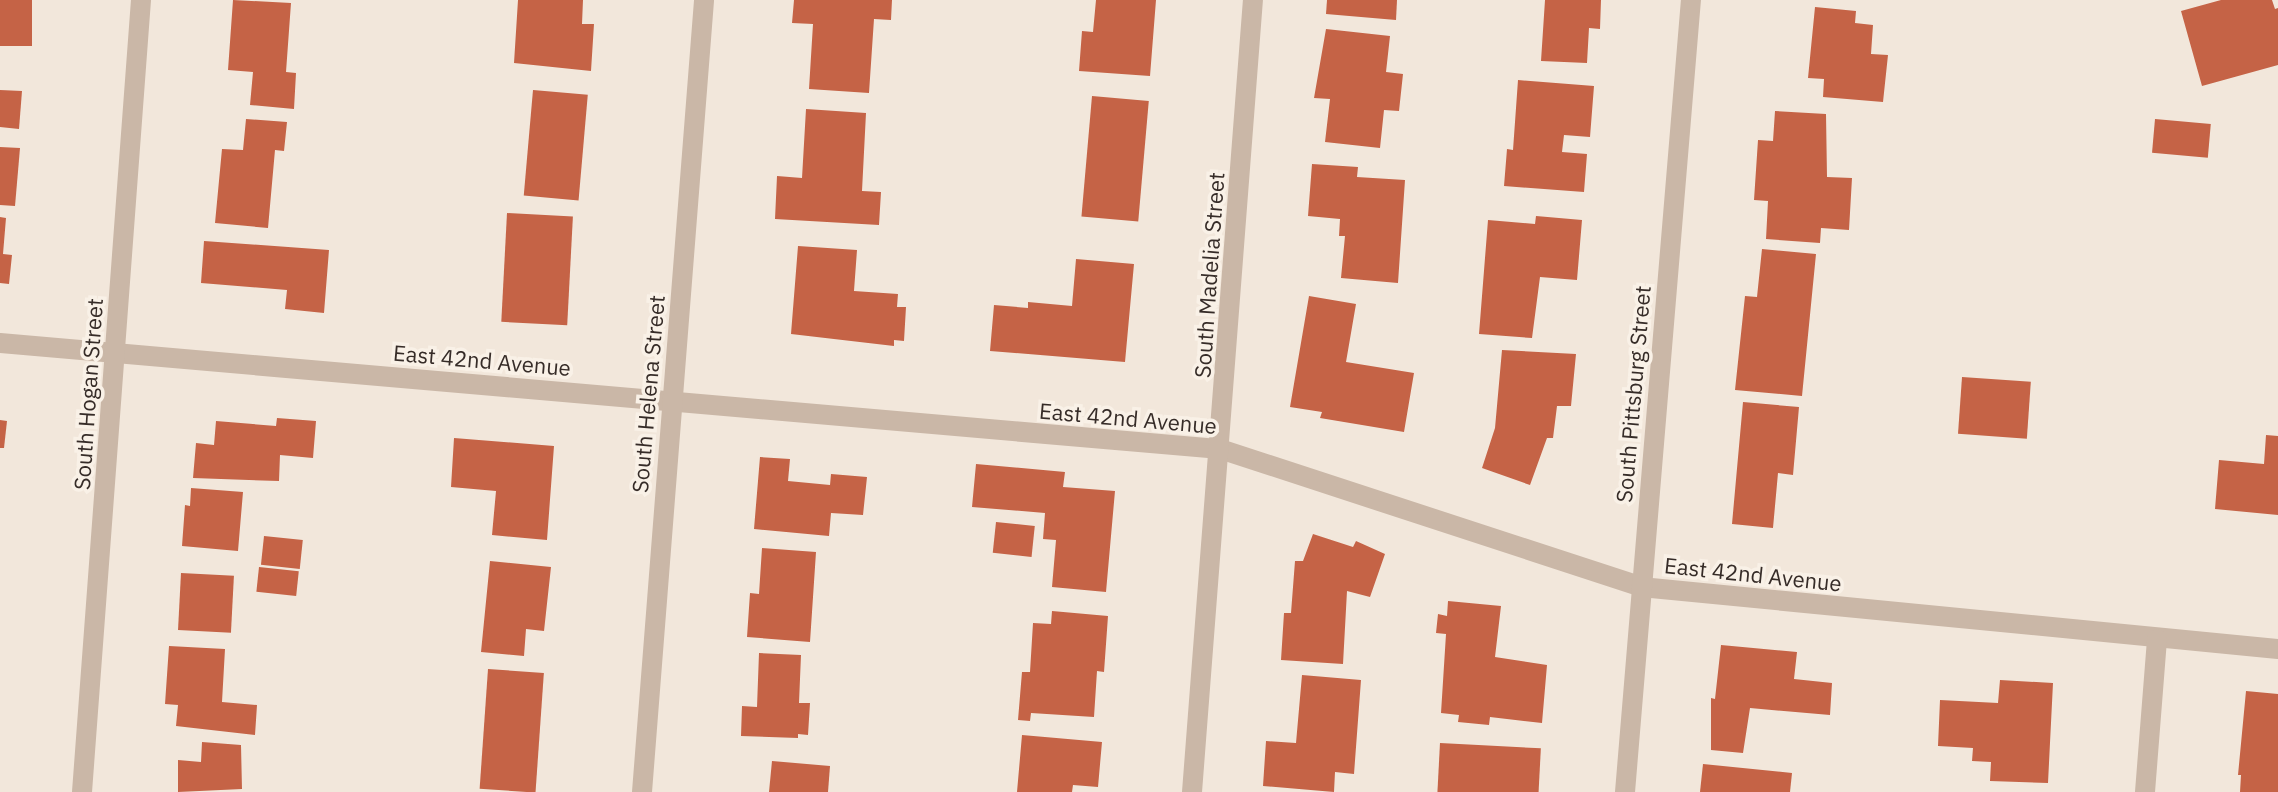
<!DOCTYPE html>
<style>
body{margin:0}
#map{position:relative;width:2278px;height:792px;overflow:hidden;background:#f2e7db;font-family:"IBM Plex Sans",sans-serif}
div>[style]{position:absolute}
.building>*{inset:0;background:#c56346;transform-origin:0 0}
.street>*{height:20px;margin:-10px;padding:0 10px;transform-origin:10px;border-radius:10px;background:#cab7a7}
span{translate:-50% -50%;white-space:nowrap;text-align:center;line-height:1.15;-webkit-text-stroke:7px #f9f1e7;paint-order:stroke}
.street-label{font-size:22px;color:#362c28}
</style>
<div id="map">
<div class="building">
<div style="left:0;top:0;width:32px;height:46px"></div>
<div style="clip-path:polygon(233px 0,291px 3px,286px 72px,296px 73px,294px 109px,250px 105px,253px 72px,228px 70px)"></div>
<div style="clip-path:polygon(518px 0,583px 0,582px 24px,594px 24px,591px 71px,514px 63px)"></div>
<div style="clip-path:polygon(794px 0,892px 0,891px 20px,874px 19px,869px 93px,809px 89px,813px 24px,792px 23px)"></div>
<div style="clip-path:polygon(1096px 0,1156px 0,1150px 76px,1079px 71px,1082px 31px,1093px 32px)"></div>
<div style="clip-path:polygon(1327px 0,1397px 0,1396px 20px,1326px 14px)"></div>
<div style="clip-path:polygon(1545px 0,1601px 0,1600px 29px,1589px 28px,1587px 63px,1541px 61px)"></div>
<div style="clip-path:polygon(2221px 0,2272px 0,2275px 9px,2278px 8px,2278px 65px,2202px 86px,2181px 11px)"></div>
<div style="clip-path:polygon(1815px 7px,1856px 11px,1855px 23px,1873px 25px,1871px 54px,1888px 55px,1883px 102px,1823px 97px,1824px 79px,1808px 78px)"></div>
<div style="clip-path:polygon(1326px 29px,1390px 36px,1386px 72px,1403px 74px,1399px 111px,1384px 110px,1380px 148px,1325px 142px,1330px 99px,1314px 98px)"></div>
<div style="clip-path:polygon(1518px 80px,1594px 86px,1590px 137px,1564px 135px,1562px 152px,1587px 154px,1584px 192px,1504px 186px,1507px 149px,1513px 150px)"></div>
<div style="clip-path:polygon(0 90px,22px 91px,19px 129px,0 127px)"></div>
<div style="left:533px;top:90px;width:55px;height:106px;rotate:5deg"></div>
<div style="left:1092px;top:96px;width:57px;height:121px;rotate:5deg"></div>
<div style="clip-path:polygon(806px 109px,866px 113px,862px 191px,881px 192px,879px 225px,775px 219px,777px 176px,802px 178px)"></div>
<div style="clip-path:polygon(1775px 111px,1826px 114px,1827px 177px,1852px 178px,1849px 230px,1821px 228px,1820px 243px,1766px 239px,1768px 201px,1754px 200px,1758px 140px,1773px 141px)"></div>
<div style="clip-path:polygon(246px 119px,287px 122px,284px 151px,275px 150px,268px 228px,215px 223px,222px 149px,243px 150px)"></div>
<div style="left:2155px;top:119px;width:56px;height:34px;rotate:5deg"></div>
<div style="clip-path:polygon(0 147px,20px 148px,15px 206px,0 205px)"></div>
<div style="clip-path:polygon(1312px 164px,1358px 167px,1357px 177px,1405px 180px,1398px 283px,1341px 278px,1345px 236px,1339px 236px,1340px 219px,1308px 216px)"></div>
<div style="left:507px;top:213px;width:66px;height:109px;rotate:3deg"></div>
<div style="clip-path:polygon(1536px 216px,1582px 220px,1577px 280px,1540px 277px,1532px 338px,1479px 334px,1488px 220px,1535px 224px)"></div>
<div style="clip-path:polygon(0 217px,6px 218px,3px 254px,12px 255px,9px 284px,0 283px)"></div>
<div style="clip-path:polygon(204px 241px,329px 250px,324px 313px,285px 309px,287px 290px,201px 283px)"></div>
<div style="clip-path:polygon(798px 246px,857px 250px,854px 291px,898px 294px,897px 307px,906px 307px,904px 341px,894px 340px,894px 346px,791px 334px)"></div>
<div style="clip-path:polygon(1762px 249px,1816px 254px,1802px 396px,1735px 390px,1745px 296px,1757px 297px)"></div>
<div style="clip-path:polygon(1076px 259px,1134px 264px,1125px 362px,990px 351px,994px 305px,1028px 308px,1028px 302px,1072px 306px)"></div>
<div style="clip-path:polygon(1309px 296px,1356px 304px,1346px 362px,1414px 373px,1404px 432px,1320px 418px,1322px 412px,1290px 407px)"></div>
<div style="clip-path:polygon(1502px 350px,1576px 354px,1571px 406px,1557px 406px,1553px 438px,1547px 438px,1530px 485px,1482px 468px,1495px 428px)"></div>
<div style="left:1962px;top:377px;width:69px;height:57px;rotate:4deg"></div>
<div style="clip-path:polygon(1743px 402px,1799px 407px,1793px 475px,1778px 473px,1773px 528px,1732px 524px)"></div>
<div style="clip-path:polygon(277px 418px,316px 421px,313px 458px,280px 455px,279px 481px,193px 478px,196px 443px,214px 445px,216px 421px,276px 426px)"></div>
<div style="clip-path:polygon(0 420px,7px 421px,4px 448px,0 448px)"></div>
<div style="clip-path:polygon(2266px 435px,2278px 436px,2278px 515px,2215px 509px,2219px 460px,2264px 464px)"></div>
<div style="clip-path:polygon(454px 438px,554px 446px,547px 540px,492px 535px,496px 491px,451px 487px)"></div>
<div style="clip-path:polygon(760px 457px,790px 459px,788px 481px,830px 485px,831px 474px,867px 477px,863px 515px,831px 513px,829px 536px,754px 529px)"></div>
<div style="clip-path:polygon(976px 464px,1065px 472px,1063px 487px,1115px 491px,1106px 592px,1052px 587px,1056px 540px,1043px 539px,1045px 513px,972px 507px)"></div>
<div style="clip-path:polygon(191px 488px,243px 492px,238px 551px,182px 546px,185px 505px,190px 506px)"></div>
<div style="left:996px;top:522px;width:39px;height:31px;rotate:6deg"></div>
<div style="clip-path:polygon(1313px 534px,1353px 547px,1356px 541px,1385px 554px,1370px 597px,1347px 591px,1343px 664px,1281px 660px,1284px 613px,1291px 613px,1295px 561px,1303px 561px)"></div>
<div style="left:264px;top:536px;width:39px;height:29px;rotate:6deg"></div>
<div style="clip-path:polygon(762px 548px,816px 552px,810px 642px,747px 637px,750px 593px,759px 594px)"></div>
<div style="clip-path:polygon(490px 561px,551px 567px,544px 631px,526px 629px,524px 656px,481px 652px)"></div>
<div style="left:259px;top:567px;width:40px;height:25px;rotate:6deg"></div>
<div style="left:181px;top:573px;width:53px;height:57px;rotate:3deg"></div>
<div style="clip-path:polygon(1448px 601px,1501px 606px,1495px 657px,1547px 665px,1542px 723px,1490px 717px,1489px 725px,1458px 722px,1459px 715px,1441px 713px,1446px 634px,1436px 633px,1438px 614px,1447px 616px)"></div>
<div style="clip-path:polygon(1052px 611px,1108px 616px,1104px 672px,1097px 671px,1094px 717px,1031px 713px,1030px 721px,1018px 720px,1022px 672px,1030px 672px,1033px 623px,1051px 624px)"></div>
<div style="clip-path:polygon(1721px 645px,1797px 652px,1794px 679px,1832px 683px,1830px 715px,1750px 708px,1743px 753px,1711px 750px,1711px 698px,1715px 699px)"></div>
<div style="clip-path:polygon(169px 646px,225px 649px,222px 702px,257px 705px,255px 735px,176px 726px,178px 705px,165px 704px)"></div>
<div style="clip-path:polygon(759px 653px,801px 655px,799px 703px,810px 703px,808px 735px,798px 734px,798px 738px,741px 736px,742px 706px,757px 707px)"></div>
<div style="left:488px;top:669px;width:56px;height:120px;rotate:4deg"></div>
<div style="clip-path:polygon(1302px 675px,1361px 680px,1354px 774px,1335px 772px,1334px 792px,1263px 786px,1266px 741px,1296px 743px)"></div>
<div style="clip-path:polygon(2000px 680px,2053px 683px,2048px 783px,1990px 781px,1991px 762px,1972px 761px,1973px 748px,1938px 746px,1940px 700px,1998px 703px)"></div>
<div style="clip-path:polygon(2246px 691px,2278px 694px,2278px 792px,2240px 792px,2241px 775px,2238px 775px)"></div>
<div style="clip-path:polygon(1022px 735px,1102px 742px,1098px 787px,1073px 785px,1072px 792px,1017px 792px)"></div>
<div style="clip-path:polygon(202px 742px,241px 745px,242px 789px,178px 792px,178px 760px,201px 762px)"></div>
<div style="left:1440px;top:743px;width:101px;height:49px;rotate:3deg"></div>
<div style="clip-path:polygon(772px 761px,830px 766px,828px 792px,769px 792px)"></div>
<div style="clip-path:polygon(1703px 764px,1792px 773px,1790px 792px,1700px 792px)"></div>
</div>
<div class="street">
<div style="left:0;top:343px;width:1225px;rotate:4.97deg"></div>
<div style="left:1220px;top:449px;width:443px;rotate:18.1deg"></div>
<div style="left:1641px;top:587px;width:640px;rotate:5.56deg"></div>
<div style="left:82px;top:792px;width:794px;rotate:-85.74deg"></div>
<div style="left:642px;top:792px;width:794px;rotate:-85.52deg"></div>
<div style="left:1192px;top:792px;width:794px;rotate:-85.6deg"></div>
<div style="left:1625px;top:792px;width:795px;rotate:-85.24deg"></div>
<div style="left:2145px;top:792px;width:153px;rotate:-85.5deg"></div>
</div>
<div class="street-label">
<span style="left:1209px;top:275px;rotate:-86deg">South Madelia Street</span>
<span style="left:482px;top:360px;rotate:5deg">East 42nd Avenue</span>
<span style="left:88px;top:394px;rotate:-86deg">South Hogan Street</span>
<span style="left:648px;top:394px;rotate:-85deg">South Helena Street</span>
<span style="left:1633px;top:394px;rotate:-85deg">South Pittsburg Street</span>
<span style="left:1128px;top:418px;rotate:5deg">East 42nd Avenue</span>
<span style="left:1753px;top:574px;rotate:6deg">East 42nd Avenue</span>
</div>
</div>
